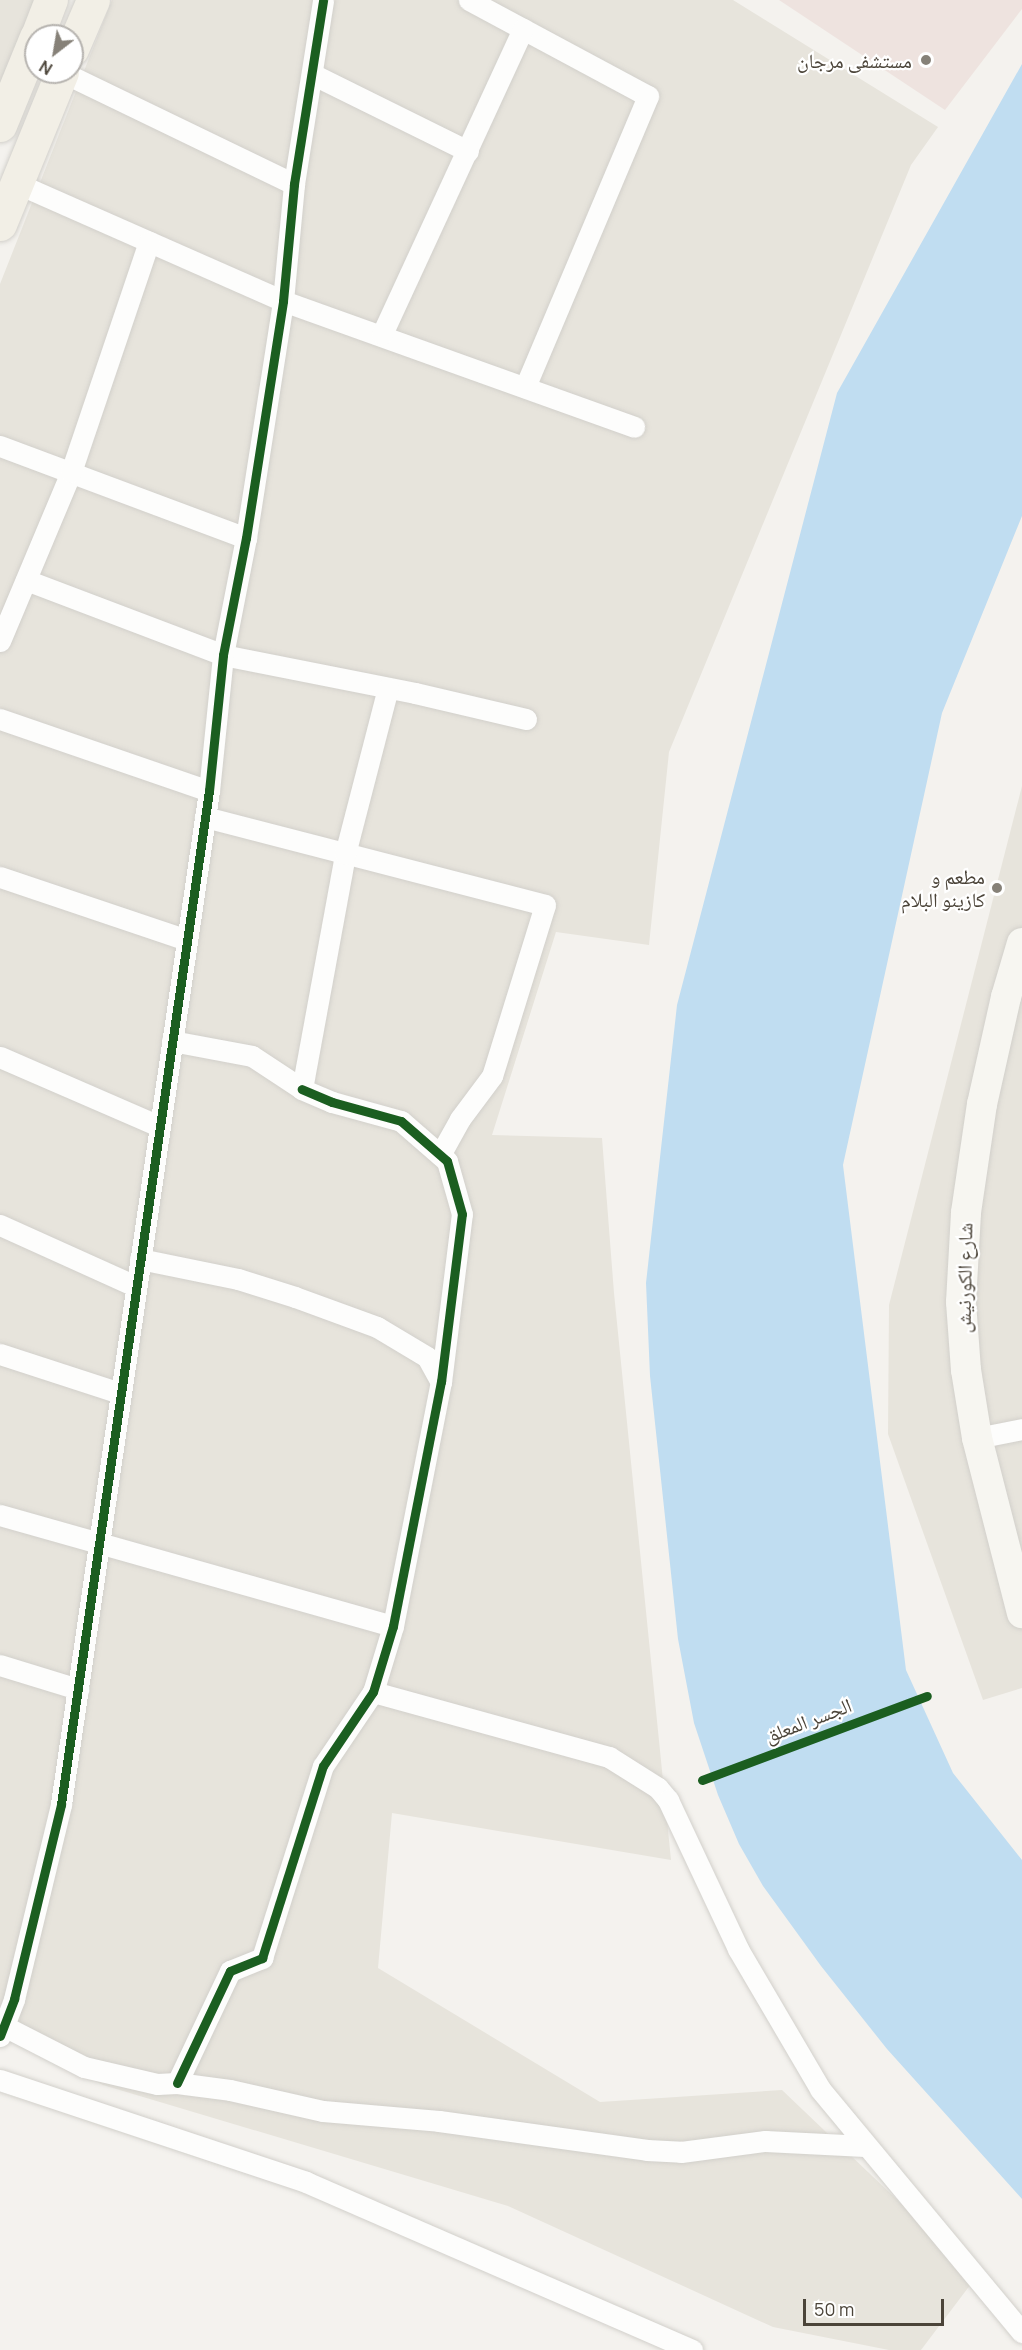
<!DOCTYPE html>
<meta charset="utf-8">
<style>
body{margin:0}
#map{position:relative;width:1022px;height:2350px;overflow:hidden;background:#f4f2ee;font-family:Manrope,"Noto Naskh Arabic",sans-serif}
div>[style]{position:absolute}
.residential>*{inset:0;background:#e7e4dc}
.medical>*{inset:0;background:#eee3df}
.water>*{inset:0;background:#c0ddf1}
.roads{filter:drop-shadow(0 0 2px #d2d0cb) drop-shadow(0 0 2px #d2d0cb)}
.street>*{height:21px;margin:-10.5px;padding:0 10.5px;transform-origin:10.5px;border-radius:10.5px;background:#fdfdfc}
.secondary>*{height:30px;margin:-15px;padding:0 15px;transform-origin:15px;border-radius:15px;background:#f7f6f1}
.primary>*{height:33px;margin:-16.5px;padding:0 16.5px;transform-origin:16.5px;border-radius:16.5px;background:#f2efe6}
.cycleway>*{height:9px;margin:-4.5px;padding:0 4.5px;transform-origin:4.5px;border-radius:4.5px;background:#1b5e20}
.dots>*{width:16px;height:16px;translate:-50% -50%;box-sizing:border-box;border:3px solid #fff;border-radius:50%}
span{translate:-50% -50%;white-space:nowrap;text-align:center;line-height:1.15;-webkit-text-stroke:4.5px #fff;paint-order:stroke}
.poi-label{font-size:20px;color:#4b4439}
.right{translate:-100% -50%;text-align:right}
.street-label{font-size:20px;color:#4b4439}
.north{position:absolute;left:24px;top:24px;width:60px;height:60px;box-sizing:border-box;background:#fff;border:2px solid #b7b4b0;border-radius:50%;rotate:211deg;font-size:16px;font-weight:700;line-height:24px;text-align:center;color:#4b4439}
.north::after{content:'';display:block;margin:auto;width:21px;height:27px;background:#868178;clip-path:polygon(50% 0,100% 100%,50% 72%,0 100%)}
.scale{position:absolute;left:803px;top:2299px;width:141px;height:27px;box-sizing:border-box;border:3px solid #4b4439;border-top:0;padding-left:8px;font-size:18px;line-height:21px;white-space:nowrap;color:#4b4439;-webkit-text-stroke:4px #fff;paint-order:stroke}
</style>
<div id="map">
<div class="residential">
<div style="clip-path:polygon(0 0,51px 0,0 116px)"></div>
<div style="clip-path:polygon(112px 0,733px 0,938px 127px,911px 165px,669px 752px,649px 945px,556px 932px,492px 1135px,602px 1138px,614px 1293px,671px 1860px,392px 1813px,378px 1968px,600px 2102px,782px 2090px,977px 2276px,921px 2350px,889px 2350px,773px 2327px,508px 2206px,103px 2085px,0 2032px,0 284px)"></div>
<div style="clip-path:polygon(1022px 786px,1022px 1688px,983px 1700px,888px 1434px,889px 1305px)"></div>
</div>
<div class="medical">
<div style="clip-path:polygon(779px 0,1022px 0,1022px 9px,945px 110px)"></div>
</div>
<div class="water">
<div style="clip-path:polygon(1022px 64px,1022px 516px,942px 713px,843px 1165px,906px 1670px,953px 1773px,1022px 1860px,1022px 2199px,887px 2049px,821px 1966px,763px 1886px,739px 1844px,718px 1795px,694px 1723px,678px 1639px,650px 1376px,646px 1283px,677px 1005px,837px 393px)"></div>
</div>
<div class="roads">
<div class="street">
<div style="left:469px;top:0;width:203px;rotate:28.2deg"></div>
<div style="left:648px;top:96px;width:316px;rotate:112.9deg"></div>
<div style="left:62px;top:72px;width:258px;rotate:25.8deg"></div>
<div style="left:312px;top:74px;width:174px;rotate:26.3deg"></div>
<div style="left:16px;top:183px;width:292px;rotate:23.8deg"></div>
<div style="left:283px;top:301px;width:373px;rotate:19.7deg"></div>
<div style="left:382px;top:334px;width:336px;rotate:-65.2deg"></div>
<div style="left:0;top:446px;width:263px;rotate:20.5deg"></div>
<div style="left:26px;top:580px;width:211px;rotate:20.8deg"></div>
<div style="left:223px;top:655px;width:196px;rotate:11.2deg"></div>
<div style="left:415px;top:693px;width:114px;rotate:13.2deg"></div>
<div style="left:0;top:641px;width:183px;rotate:-67.2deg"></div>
<div style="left:71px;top:472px;width:243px;rotate:-71.3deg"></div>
<div style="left:0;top:719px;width:221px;rotate:19deg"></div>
<div style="left:205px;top:817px;width:351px;rotate:14.5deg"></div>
<div style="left:545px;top:905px;width:179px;rotate:107.2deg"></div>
<div style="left:492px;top:1076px;width:54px;rotate:126.7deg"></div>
<div style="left:460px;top:1119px;width:41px;rotate:119.1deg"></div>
<div style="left:0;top:877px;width:197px;rotate:18.6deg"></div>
<div style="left:172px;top:1041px;width:81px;rotate:10.6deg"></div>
<div style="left:252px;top:1056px;width:60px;rotate:33.4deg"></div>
<div style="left:302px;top:1089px;width:239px;rotate:-79.6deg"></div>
<div style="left:345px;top:854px;width:171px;rotate:-75.5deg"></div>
<div style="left:0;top:1057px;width:173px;rotate:23.5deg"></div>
<div style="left:0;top:1225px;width:148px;rotate:24.3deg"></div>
<div style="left:140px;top:1259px;width:100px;rotate:11.5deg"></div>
<div style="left:238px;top:1279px;width:60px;rotate:17.5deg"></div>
<div style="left:295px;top:1297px;width:87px;rotate:20.1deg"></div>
<div style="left:377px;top:1327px;width:58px;rotate:31deg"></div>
<div style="left:427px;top:1357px;width:29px;rotate:61deg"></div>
<div style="left:0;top:1354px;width:126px;rotate:18deg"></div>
<div style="left:977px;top:1438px;width:46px;rotate:-11.3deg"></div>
<div style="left:0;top:1515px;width:408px;rotate:15.8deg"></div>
<div style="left:0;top:1665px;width:82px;rotate:17.1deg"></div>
<div style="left:373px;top:1692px;width:245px;rotate:15.4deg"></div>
<div style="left:609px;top:1757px;width:58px;rotate:32.3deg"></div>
<div style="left:658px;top:1788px;width:16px;rotate:50deg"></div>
<div style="left:668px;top:1800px;width:165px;rotate:64.8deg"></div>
<div style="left:738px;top:1949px;width:162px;rotate:59.6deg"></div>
<div style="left:820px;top:2089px;width:316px;rotate:50.3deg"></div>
<div style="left:0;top:2024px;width:94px;rotate:27.1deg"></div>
<div style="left:84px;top:2067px;width:75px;rotate:13.1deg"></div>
<div style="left:157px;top:2084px;width:20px;rotate:-3deg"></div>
<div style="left:177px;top:2083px;width:53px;rotate:7.5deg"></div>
<div style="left:230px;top:2090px;width:95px;rotate:12.7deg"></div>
<div style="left:323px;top:2111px;width:116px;rotate:4.9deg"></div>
<div style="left:439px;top:2121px;width:210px;rotate:7.9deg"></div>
<div style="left:647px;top:2150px;width:34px;rotate:3deg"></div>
<div style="left:681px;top:2152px;width:85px;rotate:-7.5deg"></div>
<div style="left:765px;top:2141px;width:100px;rotate:2.9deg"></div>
<div style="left:0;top:2036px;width:40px;rotate:-69deg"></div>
<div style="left:14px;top:1999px;width:201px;rotate:-76.4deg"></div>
<div style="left:61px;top:1804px;width:1024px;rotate:-81.69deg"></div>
<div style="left:209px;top:791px;width:137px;rotate:-84.1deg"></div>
<div style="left:223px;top:655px;width:119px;rotate:-78.9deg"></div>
<div style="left:246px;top:538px;width:240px;rotate:-81.1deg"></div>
<div style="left:283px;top:301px;width:118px;rotate:-84.6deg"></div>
<div style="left:294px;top:184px;width:186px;rotate:-81deg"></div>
<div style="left:0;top:2080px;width:323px;rotate:18.4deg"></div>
<div style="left:306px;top:2182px;width:421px;rotate:23.5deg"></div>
<div style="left:177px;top:2083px;width:124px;rotate:-64.7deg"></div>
<div style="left:230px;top:1971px;width:35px;rotate:-22deg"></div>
<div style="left:262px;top:1958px;width:201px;rotate:-72.4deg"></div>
<div style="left:323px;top:1766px;width:89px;rotate:-56deg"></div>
<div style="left:373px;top:1692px;width:69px;rotate:-73.1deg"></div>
<div style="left:393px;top:1626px;width:249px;rotate:-78.9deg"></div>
<div style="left:441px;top:1382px;width:169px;rotate:-82.9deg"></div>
<div style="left:462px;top:1214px;width:55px;rotate:-105.8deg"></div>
<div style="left:447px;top:1161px;width:61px;rotate:-139deg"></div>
<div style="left:401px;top:1121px;width:72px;rotate:-164.6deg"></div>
<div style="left:332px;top:1102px;width:33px;rotate:-157deg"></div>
</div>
<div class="secondary">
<div style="left:1022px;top:943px;width:56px;rotate:106.5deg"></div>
<div style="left:1006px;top:997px;width:110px;rotate:102.6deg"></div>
<div style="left:982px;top:1104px;width:110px;rotate:98.4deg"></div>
<div style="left:966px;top:1213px;width:89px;rotate:93.2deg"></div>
<div style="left:961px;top:1302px;width:68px;rotate:85.8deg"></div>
<div style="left:966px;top:1370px;width:69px;rotate:80.8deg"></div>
<div style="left:977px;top:1438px;width:181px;rotate:75.6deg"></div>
</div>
<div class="primary">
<div style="left:37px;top:36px;width:39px;rotate:-69deg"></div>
<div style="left:72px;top:49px;width:53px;rotate:-66.8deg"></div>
<div style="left:0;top:125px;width:95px;rotate:-67.8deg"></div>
<div style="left:0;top:224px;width:164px;rotate:-67.8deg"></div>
</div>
</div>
<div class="cycleway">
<div style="left:702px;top:1780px;width:240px;rotate:-20.5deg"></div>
<div style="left:0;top:2036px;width:40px;rotate:-69deg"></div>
<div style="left:14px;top:1999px;width:201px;rotate:-76.4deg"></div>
<div style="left:61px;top:1804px;width:1024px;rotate:-81.69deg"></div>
<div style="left:209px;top:791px;width:137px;rotate:-84.1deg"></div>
<div style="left:223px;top:655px;width:119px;rotate:-78.9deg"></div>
<div style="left:246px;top:538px;width:240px;rotate:-81.1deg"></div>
<div style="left:283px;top:301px;width:118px;rotate:-84.6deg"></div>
<div style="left:294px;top:184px;width:186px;rotate:-81deg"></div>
<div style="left:177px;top:2083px;width:124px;rotate:-64.7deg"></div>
<div style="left:230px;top:1971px;width:35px;rotate:-22deg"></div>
<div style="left:262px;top:1958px;width:201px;rotate:-72.4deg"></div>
<div style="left:323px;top:1766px;width:89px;rotate:-56deg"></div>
<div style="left:373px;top:1692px;width:69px;rotate:-73.1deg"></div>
<div style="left:393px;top:1626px;width:249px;rotate:-78.9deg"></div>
<div style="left:441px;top:1382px;width:169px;rotate:-82.9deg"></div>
<div style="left:462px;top:1214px;width:55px;rotate:-105.8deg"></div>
<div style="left:447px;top:1161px;width:61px;rotate:-139deg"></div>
<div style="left:401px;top:1121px;width:72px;rotate:-164.6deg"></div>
<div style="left:332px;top:1102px;width:33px;rotate:-157deg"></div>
</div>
<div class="dots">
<div style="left:926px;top:60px;background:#868178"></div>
<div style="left:997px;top:888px;background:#868178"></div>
</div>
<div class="poi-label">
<span class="right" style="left:912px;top:60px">مستشفى مرجان</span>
<span class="right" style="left:985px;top:888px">مطعم و<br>كازينو البلام</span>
</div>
<div class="street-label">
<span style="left:964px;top:1278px;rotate:-89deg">شارع الكورنيش</span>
<span style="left:808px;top:1720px;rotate:-21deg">الجسر المعلق</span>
</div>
<div class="north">N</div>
<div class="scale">50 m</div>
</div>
